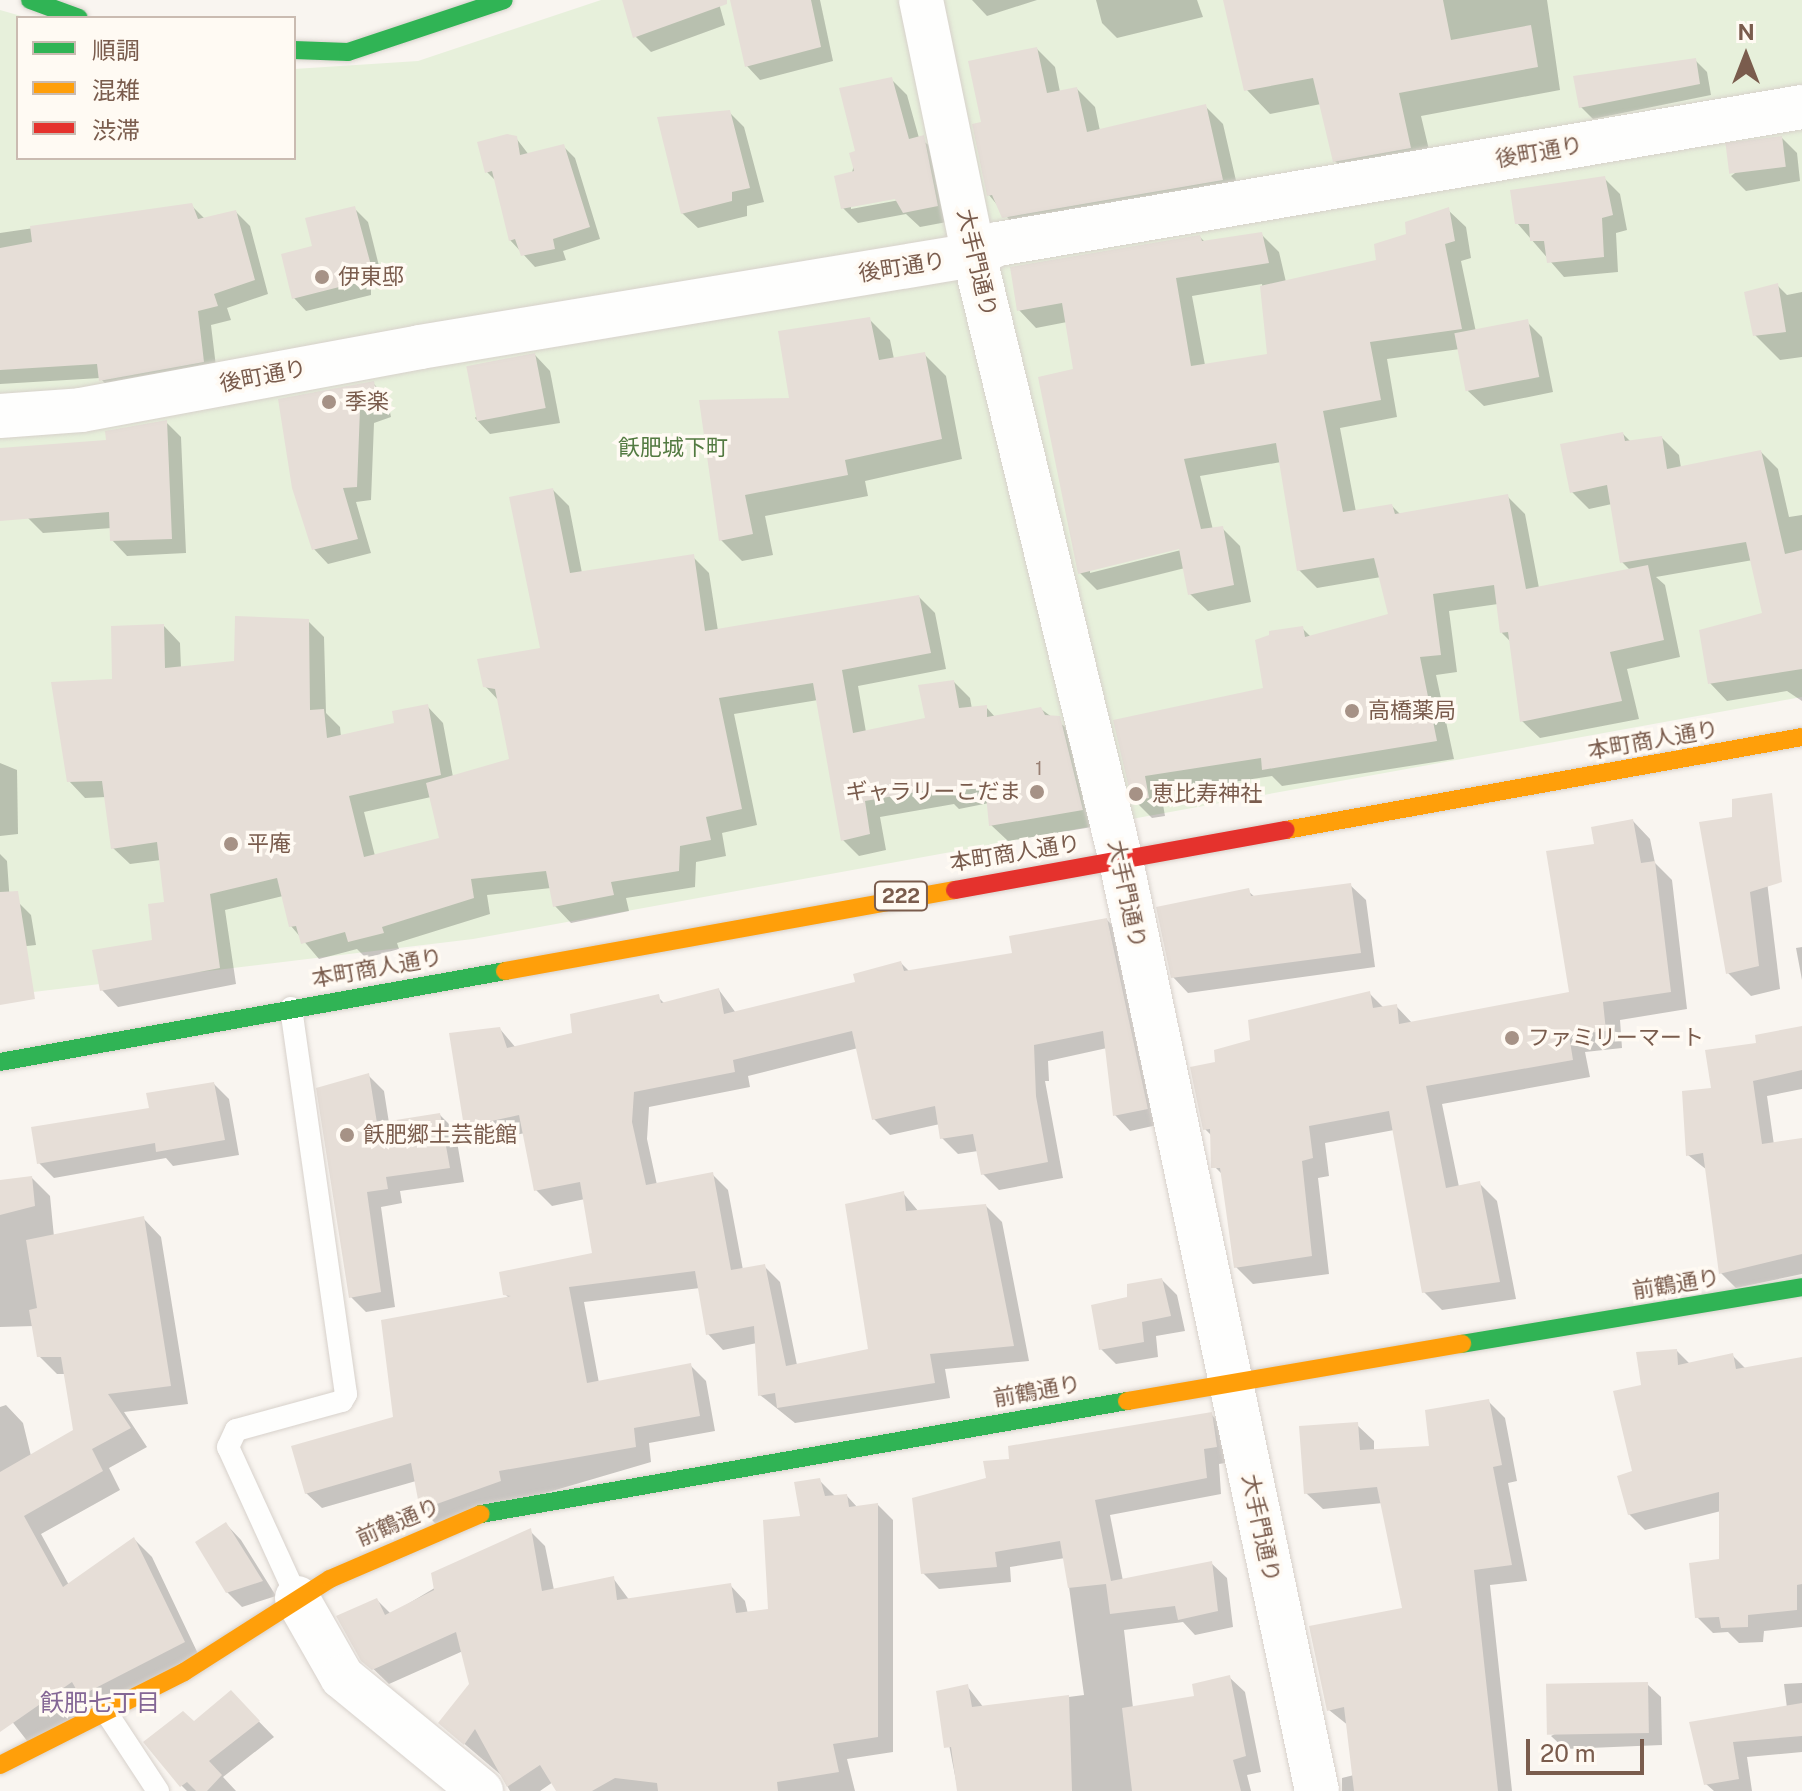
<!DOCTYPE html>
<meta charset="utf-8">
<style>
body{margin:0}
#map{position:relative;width:1802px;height:1791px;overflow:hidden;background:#f9f5f0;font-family:"Public Sans","Noto Sans JP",sans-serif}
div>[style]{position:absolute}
.green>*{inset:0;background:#e7f0db}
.shadow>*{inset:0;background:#0003}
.building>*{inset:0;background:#e6ded7;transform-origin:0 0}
.roads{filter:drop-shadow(0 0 2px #d7d1cb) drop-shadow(0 0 2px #d7d1cb)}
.lane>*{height:22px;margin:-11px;padding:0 11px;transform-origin:11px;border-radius:11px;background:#fefefd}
.street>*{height:44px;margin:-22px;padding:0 22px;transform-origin:22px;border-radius:22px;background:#fefefd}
.fast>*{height:18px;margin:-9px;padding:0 9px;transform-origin:9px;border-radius:9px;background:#30b455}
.slow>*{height:18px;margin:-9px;padding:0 9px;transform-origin:9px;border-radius:9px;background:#ff9f0a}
.jam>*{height:18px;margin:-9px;padding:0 9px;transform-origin:9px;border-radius:9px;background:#e5322d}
.dots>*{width:22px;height:22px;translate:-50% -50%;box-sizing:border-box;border:4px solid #fffaf3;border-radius:50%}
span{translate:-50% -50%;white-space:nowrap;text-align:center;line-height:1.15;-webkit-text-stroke:7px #fffaf3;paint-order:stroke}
.number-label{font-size:18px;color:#977e72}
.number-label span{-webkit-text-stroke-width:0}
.shield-label span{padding:2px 6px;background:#fffaf3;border:2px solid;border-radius:6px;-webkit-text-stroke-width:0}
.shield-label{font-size:20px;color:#7a5c4d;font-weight:700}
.street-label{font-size:22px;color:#7a5c4d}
.poi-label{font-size:22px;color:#7a5c4d}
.left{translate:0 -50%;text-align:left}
.right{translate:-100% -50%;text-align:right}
.park-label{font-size:22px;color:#537a41}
.neighbourhood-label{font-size:24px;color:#846695}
.legend{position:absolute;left:16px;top:16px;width:280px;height:144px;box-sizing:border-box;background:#fffaf3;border:2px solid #cabbb1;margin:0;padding:10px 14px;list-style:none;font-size:24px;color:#7a5c4d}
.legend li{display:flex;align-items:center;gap:16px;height:40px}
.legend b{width:40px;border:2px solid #cabbb1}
.north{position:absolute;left:1706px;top:16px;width:80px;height:80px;-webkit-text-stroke:6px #fffaf3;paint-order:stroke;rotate:0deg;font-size:22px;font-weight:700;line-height:32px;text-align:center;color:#7a5c4d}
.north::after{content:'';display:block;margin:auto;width:28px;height:36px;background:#7a5c4d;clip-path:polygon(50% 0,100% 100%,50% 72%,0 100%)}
.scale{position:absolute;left:1526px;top:1739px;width:118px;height:36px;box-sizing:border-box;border:4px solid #7a5c4d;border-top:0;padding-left:10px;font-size:24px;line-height:28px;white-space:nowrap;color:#7a5c4d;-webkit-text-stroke:6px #fffaf3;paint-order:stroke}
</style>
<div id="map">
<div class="green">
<div style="clip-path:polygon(601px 0,1802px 0,1802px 697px,473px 939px,0 996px,0 10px,28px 18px,18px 18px,18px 158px,294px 158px,294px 69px,418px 61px)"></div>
</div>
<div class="shadow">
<div style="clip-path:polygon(638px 0,718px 0,725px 25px,651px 52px,636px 37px)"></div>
<div style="clip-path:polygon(732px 0,820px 0,833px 61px,760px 80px,747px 66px)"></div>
<div style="clip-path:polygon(972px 0,1037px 0,987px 16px)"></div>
<div style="clip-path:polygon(1096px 0,1197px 0,1203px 17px,1117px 38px,1102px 23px)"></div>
<div style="clip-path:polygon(1234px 0,1547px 0,1560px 90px,1421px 116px,1434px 171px,1358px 184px,1335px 161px,1321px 104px,1270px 114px,1247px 90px)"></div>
<div style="clip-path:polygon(1037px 49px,1055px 67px,1060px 92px,1077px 89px,1095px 107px,1100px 131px,1205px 106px,1223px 124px,1240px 198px,1022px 235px,989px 195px,983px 123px)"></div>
<div style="clip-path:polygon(1695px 60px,1707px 72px,1711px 95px,1593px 119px,1581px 107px)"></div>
<div style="clip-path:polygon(evenodd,891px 79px,907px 95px,919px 138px,938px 152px,952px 221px,920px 227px,906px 214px,858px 223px,843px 208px,857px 153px,891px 79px,905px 195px,905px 199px,851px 209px,851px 205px,905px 195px)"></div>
<div style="clip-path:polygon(729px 112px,744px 127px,764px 202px,747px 206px,747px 216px,698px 228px,682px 213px)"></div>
<div style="clip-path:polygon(516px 138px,529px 155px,563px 146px,575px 158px,600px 239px,563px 251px,566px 260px,535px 267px,510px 240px,496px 181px,487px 172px)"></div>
<div style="clip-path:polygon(1782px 138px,1797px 153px,1800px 181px,1746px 191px,1731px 176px)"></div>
<div style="clip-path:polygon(1605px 179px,1620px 194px,1627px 230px,1616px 233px,1618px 272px,1564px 277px,1517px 223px)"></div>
<div style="clip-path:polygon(191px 205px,206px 220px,236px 212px,250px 226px,268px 294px,227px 308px,231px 320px,211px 325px,217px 375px,115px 394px,100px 378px,0 384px,0 233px)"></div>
<div style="clip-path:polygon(355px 209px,368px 222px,383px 282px,371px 287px,371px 295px,306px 311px,294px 298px,314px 248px)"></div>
<div style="clip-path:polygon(evenodd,1448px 210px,1466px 227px,1471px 258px,1461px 261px,1476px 332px,1527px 322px,1542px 337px,1553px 392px,1484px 406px,1468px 391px,1460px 349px,1387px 359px,1397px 417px,1340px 428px,1356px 512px,1392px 506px,1401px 515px,1507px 496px,1525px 514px,1539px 588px,1630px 570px,1622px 562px,1612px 504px,1589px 509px,1572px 492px,1623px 434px,1631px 442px,1662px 438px,1679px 455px,1681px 468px,1761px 452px,1778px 469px,1789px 517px,1802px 515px,1802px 701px,1787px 691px,1727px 701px,1710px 683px,1765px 615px,1753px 560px,1656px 577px,1665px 585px,1680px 657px,1627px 669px,1639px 719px,1540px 738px,1522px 721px,1511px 642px,1502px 633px,1498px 604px,1449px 611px,1457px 672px,1436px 675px,1454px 759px,1282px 786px,1272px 776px,1161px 793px,1165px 816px,1152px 818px,1134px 800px,1115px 722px,1265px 690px,1302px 628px,1311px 637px,1391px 615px,1381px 577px,1317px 588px,1299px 570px,1281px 462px,1200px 476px,1213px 530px,1222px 528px,1240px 546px,1251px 602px,1208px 611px,1190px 594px,1185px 568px,1097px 590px,1080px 573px,1075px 370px,1067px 322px,1036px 328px,1019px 310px,1200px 237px,1205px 242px,1261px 234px,1279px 252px,1286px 282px,1379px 262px,1448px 210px,1262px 284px,1270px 355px,1205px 365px,1192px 296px,1262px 284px,1448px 210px,1188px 544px,1189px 548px,1090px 573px,1090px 569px,1188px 544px)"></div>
<div style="clip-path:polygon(1777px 285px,1787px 295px,1802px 292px,1802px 357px,1780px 360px,1755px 335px)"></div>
<div style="clip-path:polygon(869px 319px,890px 340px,894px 359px,924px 354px,946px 376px,962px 459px,865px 481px,868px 496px,765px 516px,773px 555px,742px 561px,721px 540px,791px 400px)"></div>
<div style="clip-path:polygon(535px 355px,550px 371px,560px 423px,490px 434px,475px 418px)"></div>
<div style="clip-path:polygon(373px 383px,387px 398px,391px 417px,374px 423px,371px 500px,356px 502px,371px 553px,328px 564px,314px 549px,293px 486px)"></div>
<div style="clip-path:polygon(166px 422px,181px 437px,186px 553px,127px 556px,112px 540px,112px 528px,43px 533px,28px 518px,108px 442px)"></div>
<div style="clip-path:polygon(evenodd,553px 490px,569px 506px,582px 573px,693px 557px,709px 573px,718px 631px,919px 597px,935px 613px,946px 669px,858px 686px,866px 732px,928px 719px,954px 682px,970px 698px,972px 709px,986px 707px,996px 718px,1041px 709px,1076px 735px,1098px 826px,1008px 841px,991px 825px,989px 803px,959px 809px,954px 804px,880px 817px,886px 850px,859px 856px,843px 840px,818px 700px,734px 714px,757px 825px,722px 833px,726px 856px,696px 862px,695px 887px,626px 898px,629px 911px,571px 923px,555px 906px,551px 888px,487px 895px,490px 914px,397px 943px,399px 949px,366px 958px,357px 949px,319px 959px,291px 926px,283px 896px,225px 910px,236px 984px,118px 1007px,102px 990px,155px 941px,166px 904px,161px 860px,130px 864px,113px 848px,106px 797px,85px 798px,69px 781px,114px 681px,164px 626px,180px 643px,181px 669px,236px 663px,308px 621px,324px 637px,326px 713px,340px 727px,341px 737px,397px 725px,427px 706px,443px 723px,453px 777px,512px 760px,500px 702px,485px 686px,542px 650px,553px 490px,431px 797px,441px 839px,375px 856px,364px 812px,431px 797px)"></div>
<div style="clip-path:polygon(0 763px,17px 770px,18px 834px,0 836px)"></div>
<div style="clip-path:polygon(1633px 821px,1650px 839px,1655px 863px,1672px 880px,1687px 1009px,1620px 1020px,1622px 1048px,1585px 1052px,1590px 1077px,1442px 1104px,1459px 1187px,1479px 1183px,1497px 1201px,1516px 1299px,1442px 1310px,1424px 1292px,1394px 1130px,1325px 1143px,1329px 1176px,1318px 1178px,1329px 1274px,1253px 1284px,1236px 1267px,1223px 1175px,1213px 1165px,1212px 1136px,1205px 1129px,1217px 1064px,1252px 1042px,1369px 993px,1384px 1008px,1396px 1006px,1413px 1024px,1572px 994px,1596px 846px)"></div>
<div style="clip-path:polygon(1762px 840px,1780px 989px,1751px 996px,1728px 973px)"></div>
<div style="clip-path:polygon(0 854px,7px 861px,10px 904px,19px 903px,31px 915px,36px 945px,0 949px)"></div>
<div style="clip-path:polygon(1350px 885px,1366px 900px,1375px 967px,1188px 993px,1173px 977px,1248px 891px,1256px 898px)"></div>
<div style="clip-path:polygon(1107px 920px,1123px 936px,1162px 1124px,1130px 1131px,1115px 1115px,1107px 1048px,1048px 1061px,1049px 1081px,1045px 1081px,1063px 1178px,999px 1190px,983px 1174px,978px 1151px,958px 1154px,942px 1138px,940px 1124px,890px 1135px,874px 1119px,858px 1048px,748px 1076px,750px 1087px,649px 1107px,647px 1139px,657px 1185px,712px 1174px,728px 1190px,743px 1270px,764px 1266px,780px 1282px,797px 1365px,870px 1350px,903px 1193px,919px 1212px,986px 1206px,1002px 1222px,1029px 1361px,945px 1369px,950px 1398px,795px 1423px,760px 1395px,757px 1343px,723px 1350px,708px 1334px,700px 1288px,584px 1302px,599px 1383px,690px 1365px,706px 1381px,715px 1431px,649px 1443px,651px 1462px,437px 1525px,422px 1510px,416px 1481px,322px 1508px,306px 1493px,395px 1419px,509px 1298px,505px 1294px,594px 1254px,585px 1199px,552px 1206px,536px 1190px,525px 1133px,481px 1142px,465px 1126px,500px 1029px,516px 1048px,575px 1035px,658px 997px,665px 1004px,719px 990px,736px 1013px,858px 983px,901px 963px,910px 972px,1014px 954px)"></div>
<div style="clip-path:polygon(1802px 947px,1802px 980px,1796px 948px)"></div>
<div style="clip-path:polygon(1802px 1028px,1802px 1089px,1767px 1096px,1774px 1145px,1802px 1140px,1802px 1274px,1736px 1288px,1721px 1273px,1707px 1170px,1688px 1155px,1714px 1090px,1759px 1045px)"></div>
<div style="clip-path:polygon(369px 1076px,384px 1091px,389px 1123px,440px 1115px,455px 1130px,464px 1182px,400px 1191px,402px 1203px,381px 1207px,395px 1307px,366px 1312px,351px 1297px)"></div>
<div style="clip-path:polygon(214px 1084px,229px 1099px,239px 1155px,173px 1166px,166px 1158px,54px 1178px,39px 1163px)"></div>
<div style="clip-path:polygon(32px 1178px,50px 1196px,54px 1237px,143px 1218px,161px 1237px,188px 1404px,124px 1412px,147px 1447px,109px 1468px,120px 1490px,41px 1534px,69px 1585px,134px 1539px,152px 1557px,201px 1660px,28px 1742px,0 1706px,0 1407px,6px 1405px,23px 1423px,31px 1456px,75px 1431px,66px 1374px,57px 1374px,39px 1356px,34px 1326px,0 1327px,0 1182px)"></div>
<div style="clip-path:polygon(1162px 1280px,1177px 1295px,1185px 1331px,1156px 1336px,1158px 1357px,1116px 1364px,1101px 1349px,1129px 1299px)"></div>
<div style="clip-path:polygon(1677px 1351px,1690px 1364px,1733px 1356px,1746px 1369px,1802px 1359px,1802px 1627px,1764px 1631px,1763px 1642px,1739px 1643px,1728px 1632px,1713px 1633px,1697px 1617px,1721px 1561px,1721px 1511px,1645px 1530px,1629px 1514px,1643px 1387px)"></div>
<div style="clip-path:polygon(1489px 1402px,1505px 1418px,1517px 1481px,1508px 1483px,1527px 1581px,1490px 1585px,1512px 1791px,1342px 1791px,1342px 1778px,1354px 1775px,1349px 1726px,1329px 1710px,1404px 1609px,1383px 1503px,1323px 1509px,1306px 1493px,1357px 1425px,1374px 1441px,1374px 1451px,1432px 1448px)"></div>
<div style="clip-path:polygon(1211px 1414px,1226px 1430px,1231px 1462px,1219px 1464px,1221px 1494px,1110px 1515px,1123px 1581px,1211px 1563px,1227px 1578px,1233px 1627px,1195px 1635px,1183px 1622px,1124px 1630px,1133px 1708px,1197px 1697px,1229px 1677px,1245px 1692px,1261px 1772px,1247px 1775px,1251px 1791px,958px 1791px,939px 1693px,967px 1686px,984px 1708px,1084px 1695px,1065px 1558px,1010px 1567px,1011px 1582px,939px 1589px,923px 1573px,988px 1480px,1011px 1461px)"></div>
<div style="clip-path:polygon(819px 1480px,836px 1497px,847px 1496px,858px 1508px,878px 1505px,893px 1520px,893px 1752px,847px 1759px,855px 1791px,558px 1791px,553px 1782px,540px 1791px,510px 1791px,501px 1775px,440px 1723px,471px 1684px,463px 1651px,389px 1684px,363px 1659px,377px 1600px,391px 1614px,530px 1531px,545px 1546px,554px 1590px,613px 1578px,630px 1601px,730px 1585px,745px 1601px,748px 1614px,770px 1611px)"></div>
<div style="clip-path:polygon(226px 1524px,241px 1540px,276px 1596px,242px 1607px,227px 1592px)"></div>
<div style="clip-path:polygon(1802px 1683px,1802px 1752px,1747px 1757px,1752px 1791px,1714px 1791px,1706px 1784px,1691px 1724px,1787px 1708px,1784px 1684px)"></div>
<div style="clip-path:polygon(1647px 1684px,1661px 1697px,1662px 1745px,1565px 1749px,1551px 1736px)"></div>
<div style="clip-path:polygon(231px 1693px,274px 1737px,223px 1777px,236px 1791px,187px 1791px,181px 1785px,194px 1723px)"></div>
</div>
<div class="building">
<div style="clip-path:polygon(622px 0,727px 0,727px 4px,633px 38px)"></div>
<div style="clip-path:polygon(730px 0,811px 0,821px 47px,745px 67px)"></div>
<div style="clip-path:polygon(1223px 0,1443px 0,1451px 40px,1531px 25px,1538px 67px,1399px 93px,1411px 148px,1333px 162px,1313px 78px,1244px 91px)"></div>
<div style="clip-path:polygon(1037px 47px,1047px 93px,1077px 87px,1087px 132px,1206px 104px,1223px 180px,1002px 218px,992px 195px,987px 196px,972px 124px,981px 122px,968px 61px)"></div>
<div style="clip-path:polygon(1696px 58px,1700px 84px,1579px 108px,1573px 76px)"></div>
<div style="clip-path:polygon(892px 77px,909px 139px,924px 135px,938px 206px,903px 213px,895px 199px,841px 209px,834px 176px,854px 171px,849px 153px,855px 151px,839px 88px)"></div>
<div style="clip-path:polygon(730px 110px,750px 188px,732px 192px,732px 201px,681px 214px,657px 117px)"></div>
<div style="clip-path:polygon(507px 134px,517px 136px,520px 155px,564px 144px,590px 227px,553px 239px,555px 249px,521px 256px,515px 239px,509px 241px,492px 171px,485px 173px,477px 142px)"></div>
<div style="left:1782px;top:136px;width:31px;height:57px;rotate:83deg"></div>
<div style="clip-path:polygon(1605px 176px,1613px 215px,1602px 218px,1604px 257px,1547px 263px,1544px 241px,1530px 241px,1529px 224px,1515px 224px,1510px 190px)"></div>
<div style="clip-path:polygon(192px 203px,198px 219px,236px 210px,255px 280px,214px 294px,218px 306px,198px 311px,204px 362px,99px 381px,97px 364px,0 370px,0 248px,32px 242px,30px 226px)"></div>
<div style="clip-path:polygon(355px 206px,372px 269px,359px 274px,359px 282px,292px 299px,281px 254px,312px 246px,305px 218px)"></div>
<div style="clip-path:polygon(1449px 207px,1455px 241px,1445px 244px,1462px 329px,1370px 342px,1381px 400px,1323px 411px,1343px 512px,1392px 504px,1395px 514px,1508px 494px,1526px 589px,1648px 565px,1664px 640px,1610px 652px,1622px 701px,1520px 722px,1508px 632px,1500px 633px,1494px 585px,1433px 594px,1441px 655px,1420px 657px,1437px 741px,1262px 770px,1261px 758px,1145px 776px,1149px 798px,1132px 801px,1113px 720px,1263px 688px,1255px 640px,1269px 635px,1269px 631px,1303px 626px,1305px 637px,1388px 614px,1374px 558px,1297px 571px,1276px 443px,1184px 459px,1201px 529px,1223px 526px,1234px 585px,1188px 595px,1179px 549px,1078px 574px,1038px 377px,1073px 369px,1062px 303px,1017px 311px,1010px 267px,1200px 235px,1202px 241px,1262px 232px,1269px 263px,1176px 278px,1191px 366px,1267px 354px,1260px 286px,1376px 260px,1374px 244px,1406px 234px,1405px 222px)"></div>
<div style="clip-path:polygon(1778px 283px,1786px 332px,1753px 336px,1744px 292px)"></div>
<div style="clip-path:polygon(870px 317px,879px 360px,925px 352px,942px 439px,845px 460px,848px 475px,745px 495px,753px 534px,719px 541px,699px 400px,789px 398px,778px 331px)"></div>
<div style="left:1528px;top:319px;width:59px;height:75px;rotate:79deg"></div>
<div style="left:535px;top:353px;width:56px;height:70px;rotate:79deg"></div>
<div style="clip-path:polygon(374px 381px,378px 403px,360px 409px,357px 487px,343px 488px,358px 539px,312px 550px,292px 488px,278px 399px)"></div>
<div style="clip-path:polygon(167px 420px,172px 539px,110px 541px,109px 512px,0 521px,0 448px,106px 440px,105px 431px)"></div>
<div style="clip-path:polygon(1623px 432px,1625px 441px,1662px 436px,1667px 469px,1761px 450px,1785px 554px,1802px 550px,1802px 669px,1708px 684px,1699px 630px,1762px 613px,1746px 542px,1620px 563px,1607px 485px,1570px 493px,1560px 444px)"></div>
<div style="clip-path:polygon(553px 488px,570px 573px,694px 554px,705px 631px,919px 595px,931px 653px,842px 670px,853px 733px,925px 718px,918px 685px,954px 680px,959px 708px,987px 705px,987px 717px,1041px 707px,1045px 715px,1060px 716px,1083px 810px,989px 826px,985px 785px,941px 794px,940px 788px,865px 801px,870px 834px,841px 841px,813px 683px,719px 698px,742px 809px,706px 817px,711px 840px,680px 846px,679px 871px,611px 882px,614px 895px,553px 907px,546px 871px,471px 879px,474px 898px,382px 927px,384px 933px,348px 942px,345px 932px,301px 944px,296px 926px,289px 927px,277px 878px,210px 894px,220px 968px,100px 991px,92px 950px,152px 940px,148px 904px,164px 902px,157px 842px,111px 849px,102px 781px,67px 782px,51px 682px,112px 679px,111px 626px,164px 624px,165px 668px,234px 661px,235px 616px,309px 619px,310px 710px,324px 709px,327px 738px,394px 723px,392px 711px,428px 704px,441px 775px,349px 796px,364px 857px,439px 838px,426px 783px,509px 759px,495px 689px,483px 687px,477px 659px,540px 648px,509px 497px)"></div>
<div style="clip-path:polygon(1772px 793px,1782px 882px,1750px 892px,1759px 966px,1726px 974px,1699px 822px,1732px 817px,1732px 799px)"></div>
<div style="clip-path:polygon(1633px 819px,1641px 863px,1655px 861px,1671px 992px,1603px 1002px,1606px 1031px,1569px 1035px,1573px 1060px,1426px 1086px,1446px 1188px,1480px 1181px,1500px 1282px,1422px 1293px,1389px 1111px,1309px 1126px,1313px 1158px,1302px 1161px,1312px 1256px,1234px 1268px,1220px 1168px,1211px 1168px,1210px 1129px,1203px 1130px,1190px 1067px,1215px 1062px,1214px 1050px,1250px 1040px,1248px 1020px,1370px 991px,1373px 1008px,1397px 1004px,1399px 1024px,1569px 992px,1546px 851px,1594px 844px,1591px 827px)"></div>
<div style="clip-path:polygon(1351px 883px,1361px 953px,1171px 978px,1156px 907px,1249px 888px,1251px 896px)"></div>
<div style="clip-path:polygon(18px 891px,35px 999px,0 1005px,0 892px)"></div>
<div style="clip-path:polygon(1107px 918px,1148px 1109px,1113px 1116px,1103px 1031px,1034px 1045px,1036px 1096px,1048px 1162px,981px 1175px,973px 1134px,940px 1139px,935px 1106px,872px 1120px,852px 1031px,733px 1060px,735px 1072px,634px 1092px,632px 1122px,646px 1185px,713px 1172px,731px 1270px,765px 1264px,786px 1366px,868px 1349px,845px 1204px,904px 1191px,906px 1211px,986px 1204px,1014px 1346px,930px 1354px,935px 1383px,777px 1408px,775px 1393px,758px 1396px,754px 1326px,706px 1335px,695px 1271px,569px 1287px,587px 1383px,691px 1363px,700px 1416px,634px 1428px,636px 1447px,499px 1471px,501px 1481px,420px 1510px,411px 1463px,305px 1494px,291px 1446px,393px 1417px,381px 1320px,511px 1296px,503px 1295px,499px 1272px,592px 1253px,580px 1182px,534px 1191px,519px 1115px,464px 1127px,449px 1033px,500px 1027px,507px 1048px,572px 1033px,570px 1014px,659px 994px,661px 1003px,719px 988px,724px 1014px,855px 982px,853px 974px,901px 961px,904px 971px,1012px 953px,1009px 936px)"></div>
<div style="clip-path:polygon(1802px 1026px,1802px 1070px,1753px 1081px,1762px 1144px,1802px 1138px,1802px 1254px,1719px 1274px,1703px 1153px,1686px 1156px,1682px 1091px,1711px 1088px,1705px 1050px,1756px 1043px,1755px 1035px)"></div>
<div style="clip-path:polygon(369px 1073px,377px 1123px,440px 1113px,450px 1168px,386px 1177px,388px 1189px,367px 1192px,381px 1292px,349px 1298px,316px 1088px)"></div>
<div style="clip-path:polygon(214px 1082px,225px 1140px,156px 1152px,155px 1143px,37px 1164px,31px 1127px,149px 1108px,146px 1093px)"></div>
<div style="clip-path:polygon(32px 1176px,35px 1206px,0 1215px,0 1180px)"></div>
<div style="clip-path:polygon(144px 1216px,171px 1386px,108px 1394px,131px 1428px,92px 1449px,103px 1471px,24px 1516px,63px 1587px,134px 1537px,185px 1642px,80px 1696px,72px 1682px,0 1732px,0 1472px,73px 1430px,61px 1357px,37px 1357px,29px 1310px,37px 1308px,26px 1240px)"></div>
<div style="clip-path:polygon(1162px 1278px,1171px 1316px,1142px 1322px,1144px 1342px,1099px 1350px,1091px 1305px,1127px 1297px,1127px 1284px)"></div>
<div style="clip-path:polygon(1677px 1349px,1678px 1365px,1733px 1353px,1736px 1369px,1802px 1357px,1802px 1584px,1797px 1585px,1797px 1610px,1748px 1615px,1748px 1627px,1721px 1628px,1719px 1617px,1695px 1618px,1689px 1563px,1719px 1559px,1719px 1492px,1628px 1515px,1617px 1476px,1632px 1471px,1613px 1391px,1641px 1385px,1636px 1352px)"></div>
<div style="clip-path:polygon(1489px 1399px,1502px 1465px,1493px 1467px,1512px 1565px,1474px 1570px,1498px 1791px,1354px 1791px,1344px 1707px,1327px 1711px,1309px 1626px,1402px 1608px,1377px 1487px,1304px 1494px,1299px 1426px,1358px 1422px,1360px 1450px,1429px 1446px,1425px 1410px)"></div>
<div style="clip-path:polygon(1212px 1412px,1217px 1447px,1204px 1449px,1207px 1478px,1095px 1500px,1111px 1581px,1212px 1561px,1218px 1611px,1178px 1620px,1175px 1606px,1110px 1614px,1106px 1584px,1068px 1588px,1060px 1541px,995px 1552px,997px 1567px,921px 1574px,912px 1498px,986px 1478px,983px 1461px,1009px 1459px,1008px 1446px)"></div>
<div style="clip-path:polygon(820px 1478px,825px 1496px,847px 1494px,849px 1507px,878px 1503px,878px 1737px,833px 1744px,839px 1772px,777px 1782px,778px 1791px,658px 1791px,657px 1783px,615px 1778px,592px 1791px,556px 1791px,540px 1765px,507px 1787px,475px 1729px,464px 1745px,438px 1723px,469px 1684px,456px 1632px,372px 1670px,361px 1661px,336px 1616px,377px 1598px,385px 1615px,434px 1590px,431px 1573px,531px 1528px,542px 1591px,614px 1576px,617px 1600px,731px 1583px,736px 1613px,768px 1609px,763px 1520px,800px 1516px,794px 1482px)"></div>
<div style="clip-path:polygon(226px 1522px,263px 1581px,226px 1593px,195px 1542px)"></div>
<div style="clip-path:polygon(1230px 1675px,1246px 1756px,1233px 1760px,1241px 1791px,1132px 1791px,1122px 1708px,1194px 1696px,1192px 1684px)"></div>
<div style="left:1648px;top:1682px;width:51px;height:102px;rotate:89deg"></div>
<div style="clip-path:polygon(968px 1684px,972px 1707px,1069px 1695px,1072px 1791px,957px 1791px,951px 1747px,944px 1748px,936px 1691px)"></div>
<div style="clip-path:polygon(231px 1690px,260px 1721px,209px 1761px,222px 1775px,207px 1791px,196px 1791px,187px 1782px,180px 1787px,143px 1742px,183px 1711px,194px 1721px)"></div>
<div style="clip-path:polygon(1802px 1703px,1802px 1736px,1733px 1742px,1739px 1779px,1704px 1785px,1689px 1722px)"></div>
</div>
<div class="roads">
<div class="lane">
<div style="left:291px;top:1008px;width:390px;rotate:81.9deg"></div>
<div style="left:346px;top:1394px;width:8px;rotate:120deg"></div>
<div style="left:342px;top:1401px;width:110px;rotate:164.7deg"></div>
<div style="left:236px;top:1430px;width:19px;rotate:115deg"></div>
<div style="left:228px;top:1447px;width:166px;rotate:65.4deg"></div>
<div style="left:108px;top:1715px;width:91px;rotate:56.7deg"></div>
</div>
<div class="street">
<div style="left:921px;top:0;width:260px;rotate:78.3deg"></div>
<div style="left:974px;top:255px;width:624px;rotate:76.36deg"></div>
<div style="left:1121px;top:861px;width:950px;rotate:78.1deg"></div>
<div style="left:0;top:416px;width:81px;rotate:-4.2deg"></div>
<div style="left:81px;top:410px;width:345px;rotate:-10.5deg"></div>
<div style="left:420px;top:347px;width:562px;rotate:-9.43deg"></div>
<div style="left:974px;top:255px;width:26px;rotate:-25deg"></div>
<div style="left:998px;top:244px;width:816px;rotate:-9.67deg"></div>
<div style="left:297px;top:1598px;width:91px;rotate:60.3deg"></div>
<div style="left:342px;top:1677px;width:180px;rotate:39.4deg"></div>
</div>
<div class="fast">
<div style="left:30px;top:0;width:52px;rotate:20.2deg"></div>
<div style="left:294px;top:50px;width:54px;rotate:2.1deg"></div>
<div style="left:348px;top:52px;width:164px;rotate:-18.4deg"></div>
<div style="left:0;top:1062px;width:513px;rotate:-10.21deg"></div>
<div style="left:1462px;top:1344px;width:345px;rotate:-9.5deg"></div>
<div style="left:481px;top:1514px;width:656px;rotate:-9.92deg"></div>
</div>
<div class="slow">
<div style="left:1286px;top:830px;width:524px;rotate:-10.22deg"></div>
<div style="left:505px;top:971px;width:457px;rotate:-10.2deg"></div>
<div style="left:1127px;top:1401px;width:340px;rotate:-9.7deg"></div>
<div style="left:0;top:1765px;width:206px;rotate:-26.8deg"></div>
<div style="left:184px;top:1672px;width:173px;rotate:-32.5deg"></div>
<div style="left:330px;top:1579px;width:164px;rotate:-23.3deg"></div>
</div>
<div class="jam">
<div style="left:955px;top:890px;width:336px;rotate:-10.3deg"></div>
</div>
</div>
<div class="dots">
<div style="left:322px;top:277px;background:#a69286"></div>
<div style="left:329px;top:402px;background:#a69286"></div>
<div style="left:1352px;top:711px;background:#a69286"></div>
<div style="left:1037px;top:792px;background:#a69286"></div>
<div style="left:1136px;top:794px;background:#a69286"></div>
<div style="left:231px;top:844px;background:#a69286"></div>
<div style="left:1512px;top:1038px;background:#a69286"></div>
<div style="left:347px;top:1135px;background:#a69286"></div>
</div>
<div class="number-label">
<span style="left:1039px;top:769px">1</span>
</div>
<div class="shield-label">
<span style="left:901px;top:896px">222</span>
</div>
<div class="street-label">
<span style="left:1539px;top:152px;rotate:-10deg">後町通り</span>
<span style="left:977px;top:263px;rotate:77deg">大手門通り</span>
<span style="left:902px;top:267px;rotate:-9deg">後町通り</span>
<span style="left:263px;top:376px;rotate:-11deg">後町通り</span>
<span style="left:1653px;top:740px;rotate:-10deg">本町商人通り</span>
<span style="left:1015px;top:853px;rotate:-9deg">本町商人通り</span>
<span style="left:1127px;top:894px;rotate:78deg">大手門通り</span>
<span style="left:377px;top:968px;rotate:-10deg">本町商人通り</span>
<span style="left:1676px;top:1284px;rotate:-9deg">前鶴通り</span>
<span style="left:1037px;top:1391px;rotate:-10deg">前鶴通り</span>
<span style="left:398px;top:1522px;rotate:-23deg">前鶴通り</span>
<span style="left:1261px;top:1528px;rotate:78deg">大手門通り</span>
</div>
<div class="poi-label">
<span class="left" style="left:338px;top:277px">伊東邸</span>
<span class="left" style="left:345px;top:402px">季楽</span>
<span class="left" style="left:1368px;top:711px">高橋薬局</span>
<span class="right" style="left:1021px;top:792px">ギャラリーこだま</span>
<span class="left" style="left:1152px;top:794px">恵比寿神社</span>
<span class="left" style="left:247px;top:844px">平庵</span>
<span class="left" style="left:1528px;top:1038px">ファミリーマート</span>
<span class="left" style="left:363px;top:1135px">飫肥郷土芸能館</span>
</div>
<div class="park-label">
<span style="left:673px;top:448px">飫肥城下町</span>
</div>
<div class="neighbourhood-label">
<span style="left:100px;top:1703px">飫肥七丁目</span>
</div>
<ul class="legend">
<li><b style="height:10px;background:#30b455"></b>順調</li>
<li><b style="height:10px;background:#ff9f0a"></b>混雑</li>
<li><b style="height:10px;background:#e5322d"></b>渋滞</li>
</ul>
<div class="north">N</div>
<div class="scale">20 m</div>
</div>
